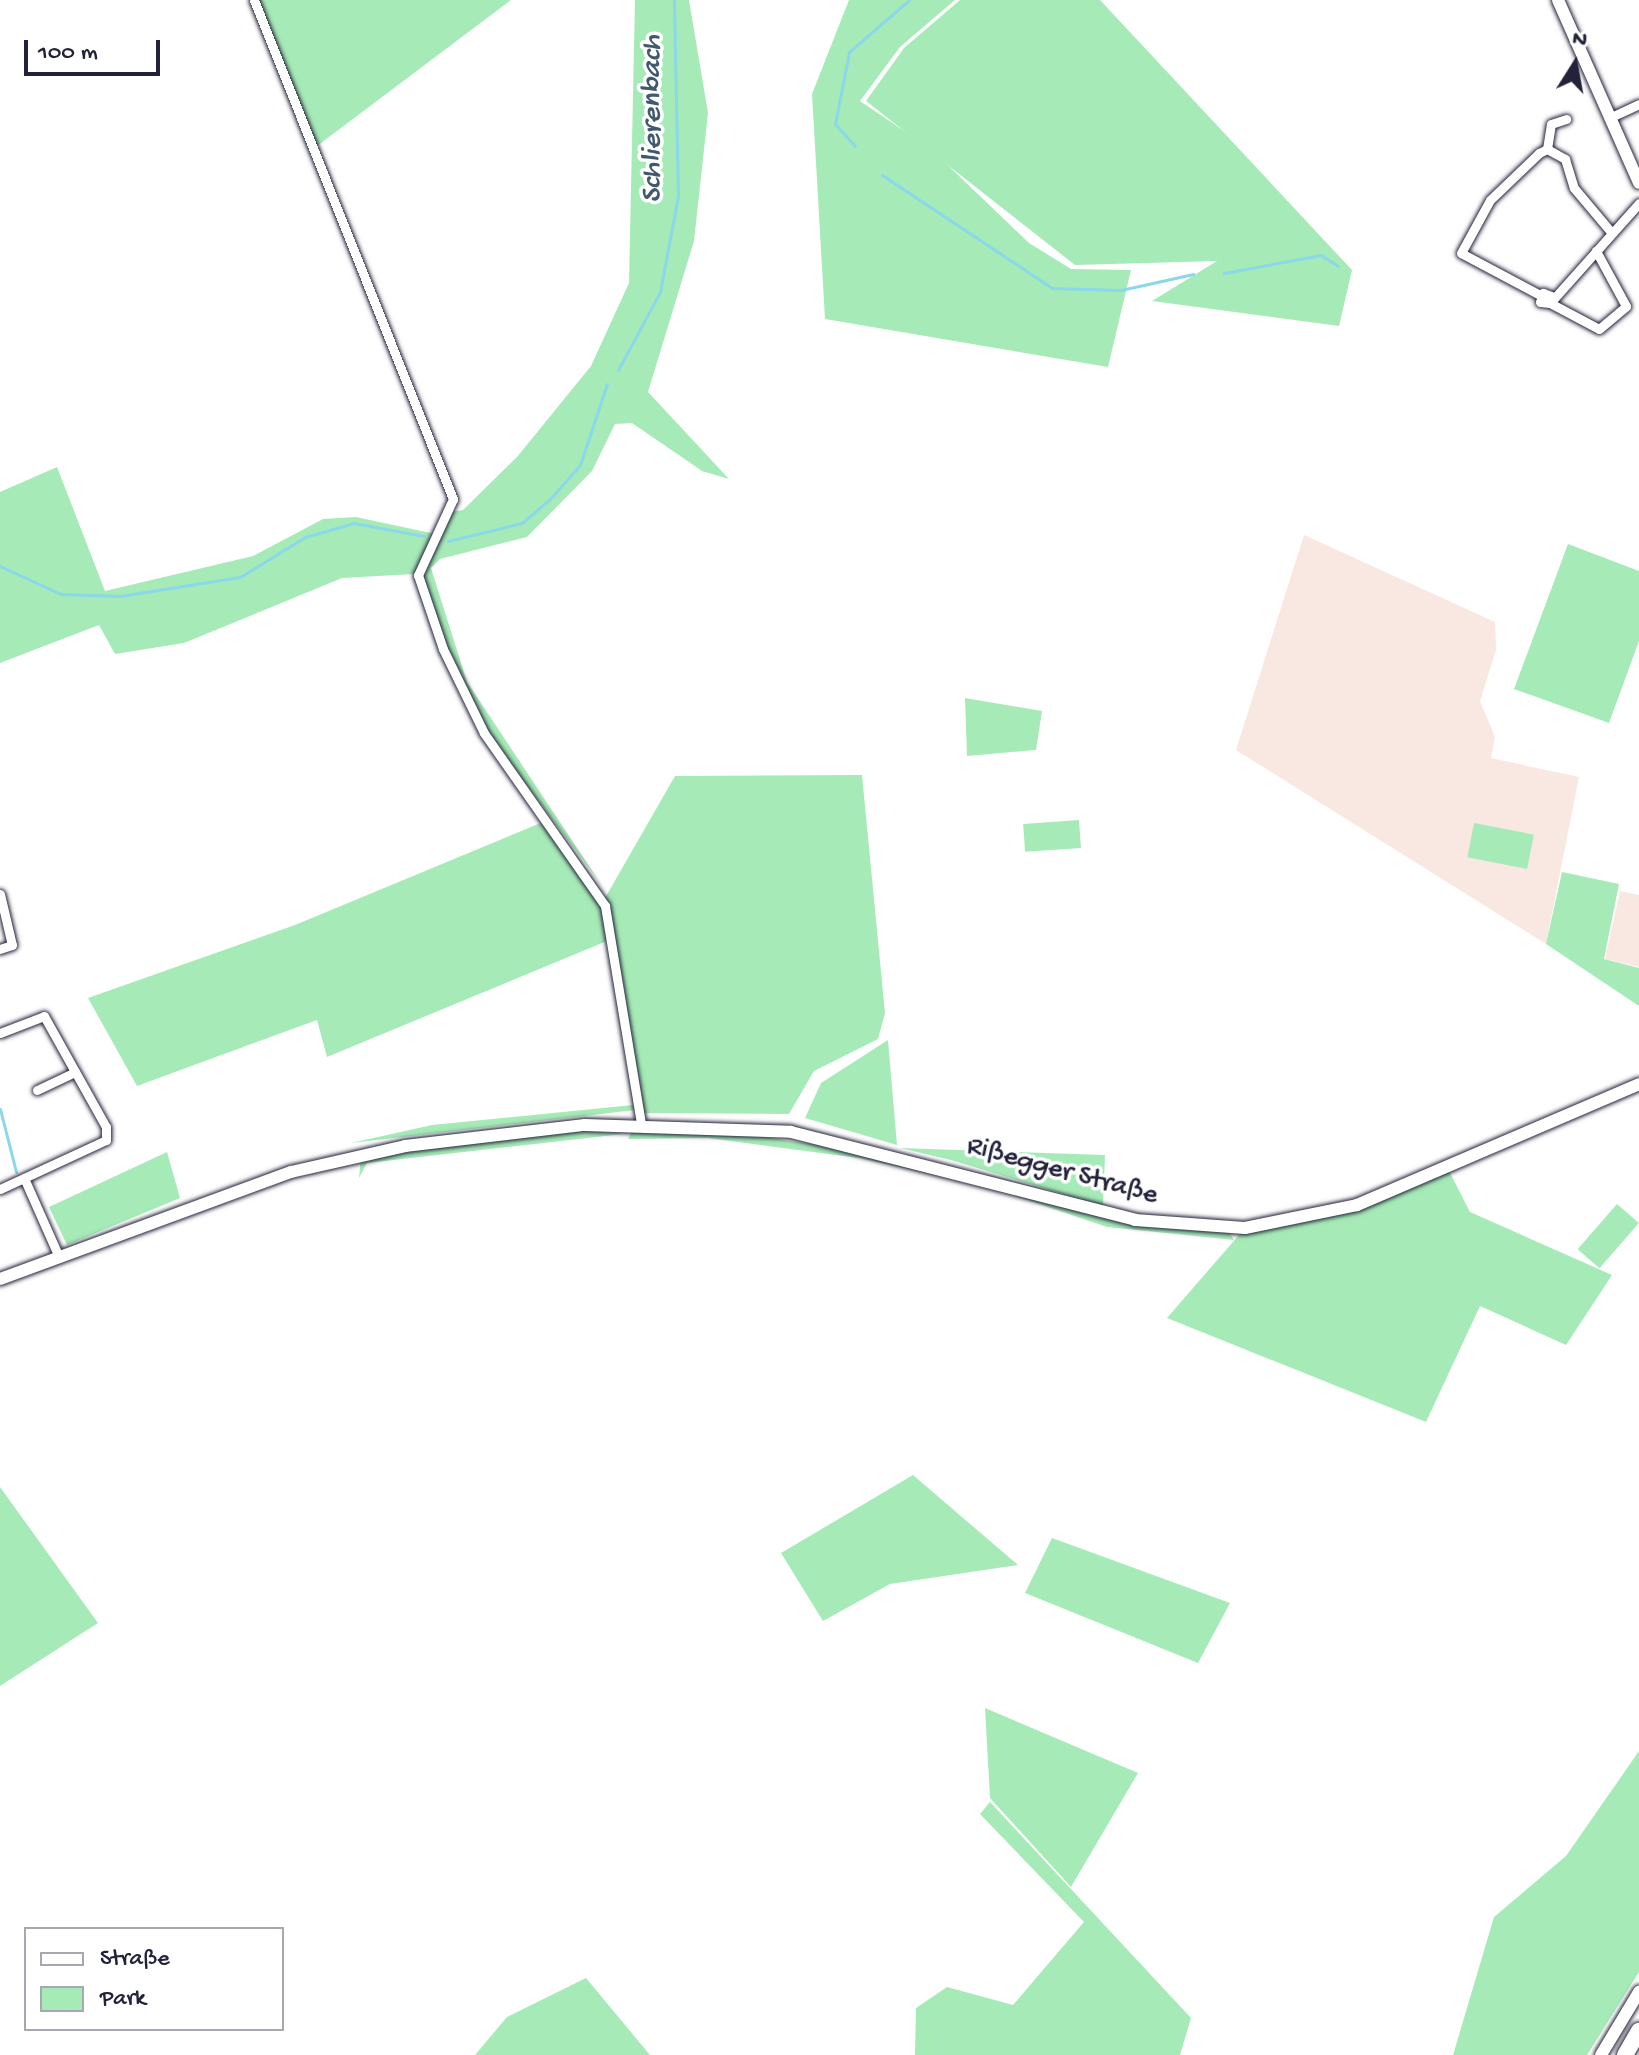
<!DOCTYPE html>
<meta charset="utf-8">
<style>
body{margin:0}
#map{position:relative;width:1639px;height:2055px;overflow:hidden;background:#fff;font-family:"Gochi Hand",sans-serif}
div>[style]{position:absolute}
.built>*{inset:0;background:#f8e8e1}
.green>*{inset:0;background:#a6ebb7;transform-origin:0 0}
.stream>*{height:3px;margin:-1.5px;padding:0 1.5px;transform-origin:1.5px;border-radius:1.5px;background:#8ad8e9}
.roads{filter:drop-shadow(0 0 2px #22223b) drop-shadow(0 0 2px #22223b)}
.street>*{height:9px;margin:-4.5px;padding:0 4.5px;transform-origin:4.5px;border-radius:4.5px;background:#fff}
.secondary>*{height:12px;margin:-6px;padding:0 6px;transform-origin:6px;border-radius:6px;background:#fff}
.highway>*{height:16px;margin:-8px;padding:0 8px;transform-origin:8px;border-radius:8px;background:#fff}
span{translate:-50% -50%;white-space:nowrap;text-align:center;line-height:1.15;-webkit-text-stroke:7px #fff;paint-order:stroke}
.street-label{font-size:28px;color:#22223b}
.water-label{font-size:30px;color:#41596f;font-style:italic}
.legend{position:absolute;left:24px;top:1927px;width:260px;height:104px;box-sizing:border-box;background:#fff;border:2px solid #a7a7b1;margin:0;padding:10px 14px;list-style:none;font-size:24px;color:#22223b}
.legend li{display:flex;align-items:center;gap:16px;height:40px}
.legend b{width:40px;border:2px solid #a7a7b1}
.north{position:absolute;left:1535px;top:24px;width:80px;height:80px;-webkit-text-stroke:6px #fff;paint-order:stroke;rotate:11deg;font-size:22px;font-weight:700;line-height:32px;text-align:center;color:#22223b}
.north::after{content:'';display:block;margin:auto;width:28px;height:36px;background:#22223b;clip-path:polygon(50% 0,100% 100%,50% 72%,0 100%)}
.scale{position:absolute;left:24px;top:40px;width:136px;height:36px;box-sizing:border-box;border:4px solid #22223b;border-top:0;padding-left:10px;font-size:24px;line-height:28px;white-space:nowrap;color:#22223b;-webkit-text-stroke:6px #fff;paint-order:stroke}
</style>
<div id="map">
<div class="built">
<div style="clip-path:polygon(1304px 535px,1495px 622px,1496px 650px,1480px 701px,1495px 737px,1491px 758px,1579px 777px,1546px 944px,1236px 750px)"></div>
<div style="clip-path:polygon(1620px 891px,1639px 895px,1639px 967px,1605px 959px)"></div>
</div>
<div class="green">
<div style="clip-path:polygon(254px 0,511px 0,313px 149px)"></div>
<div style="clip-path:polygon(635px 0,689px 0,708px 113px,694px 241px,648px 392px,729px 479px,702px 471px,632px 423px,615px 424px,592px 471px,527px 537px,440px 559px,431px 568px,467px 682px,603px 887px,487px 732px,414px 574px,342px 578px,184px 643px,115px 654px,99px 625px,0 663px,0 492px,57px 467px,105px 591px,253px 556px,323px 519px,356px 517px,440px 535px,451px 512px,463px 510px,517px 457px,591px 366px,629px 283px)"></div>
<div style="clip-path:polygon(849px 0,955px 0,900px 47px,860px 101px,931px 149px,1029px 243px,1071px 269px,1131px 270px,1108px 367px,825px 319px,812px 94px)"></div>
<div style="clip-path:polygon(960px 0,1100px 0,1352px 270px,1339px 326px,1152px 301px,1217px 261px,1075px 265px,866px 101px,904px 48px)"></div>
<div style="clip-path:polygon(1568px 544px,1639px 571px,1639px 641px,1609px 723px,1514px 689px)"></div>
<div style="clip-path:polygon(965px 698px,1042px 711px,1036px 750px,967px 756px)"></div>
<div style="clip-path:polygon(862px 775px,885px 1013px,878px 1039px,814px 1071px,789px 1114px,643px 1113px,624px 1038px,605px 898px,675px 776px)"></div>
<div style="left:1079px;top:820px;width:28px;height:56px;rotate:86deg"></div>
<div style="clip-path:polygon(543px 822px,602px 906px,607px 941px,327px 1057px,317px 1020px,137px 1086px,88px 998px,295px 925px)"></div>
<div style="left:1474px;top:823px;width:61px;height:35px;rotate:11deg"></div>
<div style="clip-path:polygon(1562px 872px,1619px 884px,1604px 959px,1639px 968px,1639px 1006px,1546px 944px)"></div>
<div style="clip-path:polygon(888px 1040px,897px 1145px,805px 1118px,821px 1083px)"></div>
<div style="clip-path:polygon(630px 1080px,635px 1110px,351px 1143px,432px 1125px,633px 1105px)"></div>
<div style="clip-path:polygon(633px 1128px,744px 1134px,872px 1153px,1131px 1224px,1229px 1232px,1234px 1240px,1107px 1227px,989px 1187px,859px 1158px,708px 1138px,628px 1139px)"></div>
<div style="clip-path:polygon(575px 1130px,623px 1134px,367px 1163px,359px 1178px,361px 1157px)"></div>
<div style="clip-path:polygon(900px 1148px,1105px 1155px,1103px 1206px,951px 1160px)"></div>
<div style="clip-path:polygon(167px 1152px,180px 1198px,67px 1245px,49px 1207px)"></div>
<div style="clip-path:polygon(1448px 1169px,1470px 1212px,1612px 1275px,1566px 1345px,1480px 1306px,1426px 1422px,1167px 1318px,1245px 1228px,1306px 1219px)"></div>
<div style="left:1617px;top:1204px;width:29px;height:60px;rotate:41deg"></div>
<div style="clip-path:polygon(913px 1475px,1018px 1565px,890px 1584px,823px 1621px,781px 1553px)"></div>
<div style="clip-path:polygon(0 1487px,98px 1623px,0 1686px)"></div>
<div style="clip-path:polygon(1052px 1538px,1230px 1603px,1198px 1663px,1025px 1593px)"></div>
<div style="clip-path:polygon(985px 1708px,1138px 1773px,1071px 1887px,990px 1798px)"></div>
<div style="clip-path:polygon(1639px 1751px,1639px 1972px,1587px 2055px,1453px 2055px,1494px 1917px,1566px 1856px)"></div>
<div style="clip-path:polygon(990px 1802px,1191px 2018px,1180px 2055px,915px 2055px,916px 2008px,947px 1987px,1013px 2005px,1084px 1922px,980px 1814px)"></div>
<div style="clip-path:polygon(586px 1978px,650px 2055px,475px 2055px,507px 2017px)"></div>
</div>
<div class="stream">
<div style="left:855px;top:146px;width:30px;rotate:-132deg"></div>
<div style="left:835px;top:124px;width:73px;rotate:-79deg"></div>
<div style="left:849px;top:52px;width:79px;rotate:-40.9deg"></div>
<div style="left:882px;top:175px;width:204px;rotate:33.6deg"></div>
<div style="left:1052px;top:288px;width:69px;rotate:1.7deg"></div>
<div style="left:1121px;top:290px;width:74px;rotate:-12.5deg"></div>
<div style="left:1224px;top:273px;width:99px;rotate:-10.5deg"></div>
<div style="left:1321px;top:255px;width:20px;rotate:33deg"></div>
<div style="left:618px;top:370px;width:89px;rotate:-61.7deg"></div>
<div style="left:660px;top:292px;width:98px;rotate:-79.4deg"></div>
<div style="left:678px;top:196px;width:196px;rotate:-91.2deg"></div>
<div style="left:448px;top:541px;width:76px;rotate:-13.7deg"></div>
<div style="left:522px;top:523px;width:38px;rotate:-41deg"></div>
<div style="left:551px;top:498px;width:44px;rotate:-48.7deg"></div>
<div style="left:580px;top:465px;width:85px;rotate:-71.6deg"></div>
<div style="left:0;top:566px;width:67px;rotate:24.7deg"></div>
<div style="left:61px;top:594px;width:59px;rotate:1.9deg"></div>
<div style="left:120px;top:596px;width:121px;rotate:-9deg"></div>
<div style="left:240px;top:577px;width:76px;rotate:-31.6deg"></div>
<div style="left:305px;top:537px;width:51px;rotate:-15.9deg"></div>
<div style="left:354px;top:523px;width:71px;rotate:10.5deg"></div>
<div style="left:0;top:1109px;width:65px;rotate:75.7deg"></div>
</div>
<div class="roads">
<div class="street">
<div style="left:254px;top:0;width:537px;rotate:68.26deg"></div>
<div style="left:453px;top:499px;width:84px;rotate:114.7deg"></div>
<div style="left:418px;top:575px;width:78px;rotate:71.3deg"></div>
<div style="left:443px;top:649px;width:93px;rotate:64deg"></div>
<div style="left:484px;top:733px;width:211px;rotate:55deg"></div>
<div style="left:605px;top:906px;width:221px;rotate:80.6deg"></div>
<div style="left:1609px;top:118px;width:33px;rotate:-25deg"></div>
<div style="left:1547px;top:149px;width:25px;rotate:-81deg"></div>
<div style="left:1551px;top:124px;width:16px;rotate:-18deg"></div>
<div style="left:1540px;top:295px;width:89px;rotate:-152deg"></div>
<div style="left:1461px;top:253px;width:60px;rotate:-61.3deg"></div>
<div style="left:1490px;top:200px;width:68px;rotate:-43.8deg"></div>
<div style="left:1539px;top:153px;width:9px;rotate:-27deg"></div>
<div style="left:1547px;top:149px;width:21px;rotate:29deg"></div>
<div style="left:1565px;top:159px;width:30px;rotate:73deg"></div>
<div style="left:1574px;top:188px;width:57px;rotate:49.9deg"></div>
<div style="left:1551px;top:296px;width:9px;rotate:-159deg"></div>
<div style="left:1543px;top:293px;width:9px;rotate:108deg"></div>
<div style="left:1540px;top:302px;width:10px;rotate:6deg"></div>
<div style="left:1550px;top:303px;width:134px;rotate:-48.3deg"></div>
<div style="left:1550px;top:303px;width:55px;rotate:28deg"></div>
<div style="left:1599px;top:329px;width:35px;rotate:-40deg"></div>
<div style="left:1626px;top:306px;width:63px;rotate:-118.6deg"></div>
<div style="left:0;top:894px;width:52px;rotate:76.8deg"></div>
<div style="left:12px;top:945px;width:13px;rotate:162deg"></div>
<div style="left:0;top:1033px;width:47px;rotate:-21.1deg"></div>
<div style="left:44px;top:1016px;width:127px;rotate:60.8deg"></div>
<div style="left:106px;top:1127px;width:13px;rotate:90deg"></div>
<div style="left:106px;top:1140px;width:117px;rotate:155.2deg"></div>
<div style="left:37px;top:1090px;width:42px;rotate:-25.3deg"></div>
<div style="left:24px;top:1178px;width:86px;rotate:66.1deg"></div>
</div>
<div class="secondary">
<div style="left:1558px;top:0;width:200px;rotate:66.1deg"></div>
<div style="left:0;top:1279px;width:310px;rotate:-20.2deg"></div>
<div style="left:291px;top:1172px;width:117px;rotate:-12.8deg"></div>
<div style="left:405px;top:1146px;width:181px;rotate:-6.7deg"></div>
<div style="left:585px;top:1125px;width:206px;rotate:1.9deg"></div>
<div style="left:791px;top:1132px;width:355px;rotate:14.3deg"></div>
<div style="left:1135px;top:1220px;width:110px;rotate:4.2deg"></div>
<div style="left:1245px;top:1228px;width:114px;rotate:-11.6deg"></div>
<div style="left:1357px;top:1205px;width:307px;rotate:-23.2deg"></div>
<div style="left:1601px;top:2055px;width:74px;rotate:-58.9deg"></div>
</div>
<div class="highway">
<div style="left:1625px;top:2055px;width:28px;rotate:-60deg"></div>
</div>
</div>
<div class="street-label">
<span style="left:1062px;top:1172px;rotate:15deg">Rißegger Straße</span>
</div>
<div class="water-label">
<span style="left:654px;top:119px;rotate:-90deg">Schlierenbach</span>
</div>
<ul class="legend">
<li><b style="height:10px;background:#fff"></b>Straße</li>
<li><b style="height:22px;background:#a6ebb7"></b>Park</li>
</ul>
<div class="north">N</div>
<div class="scale">100 m</div>
</div>
